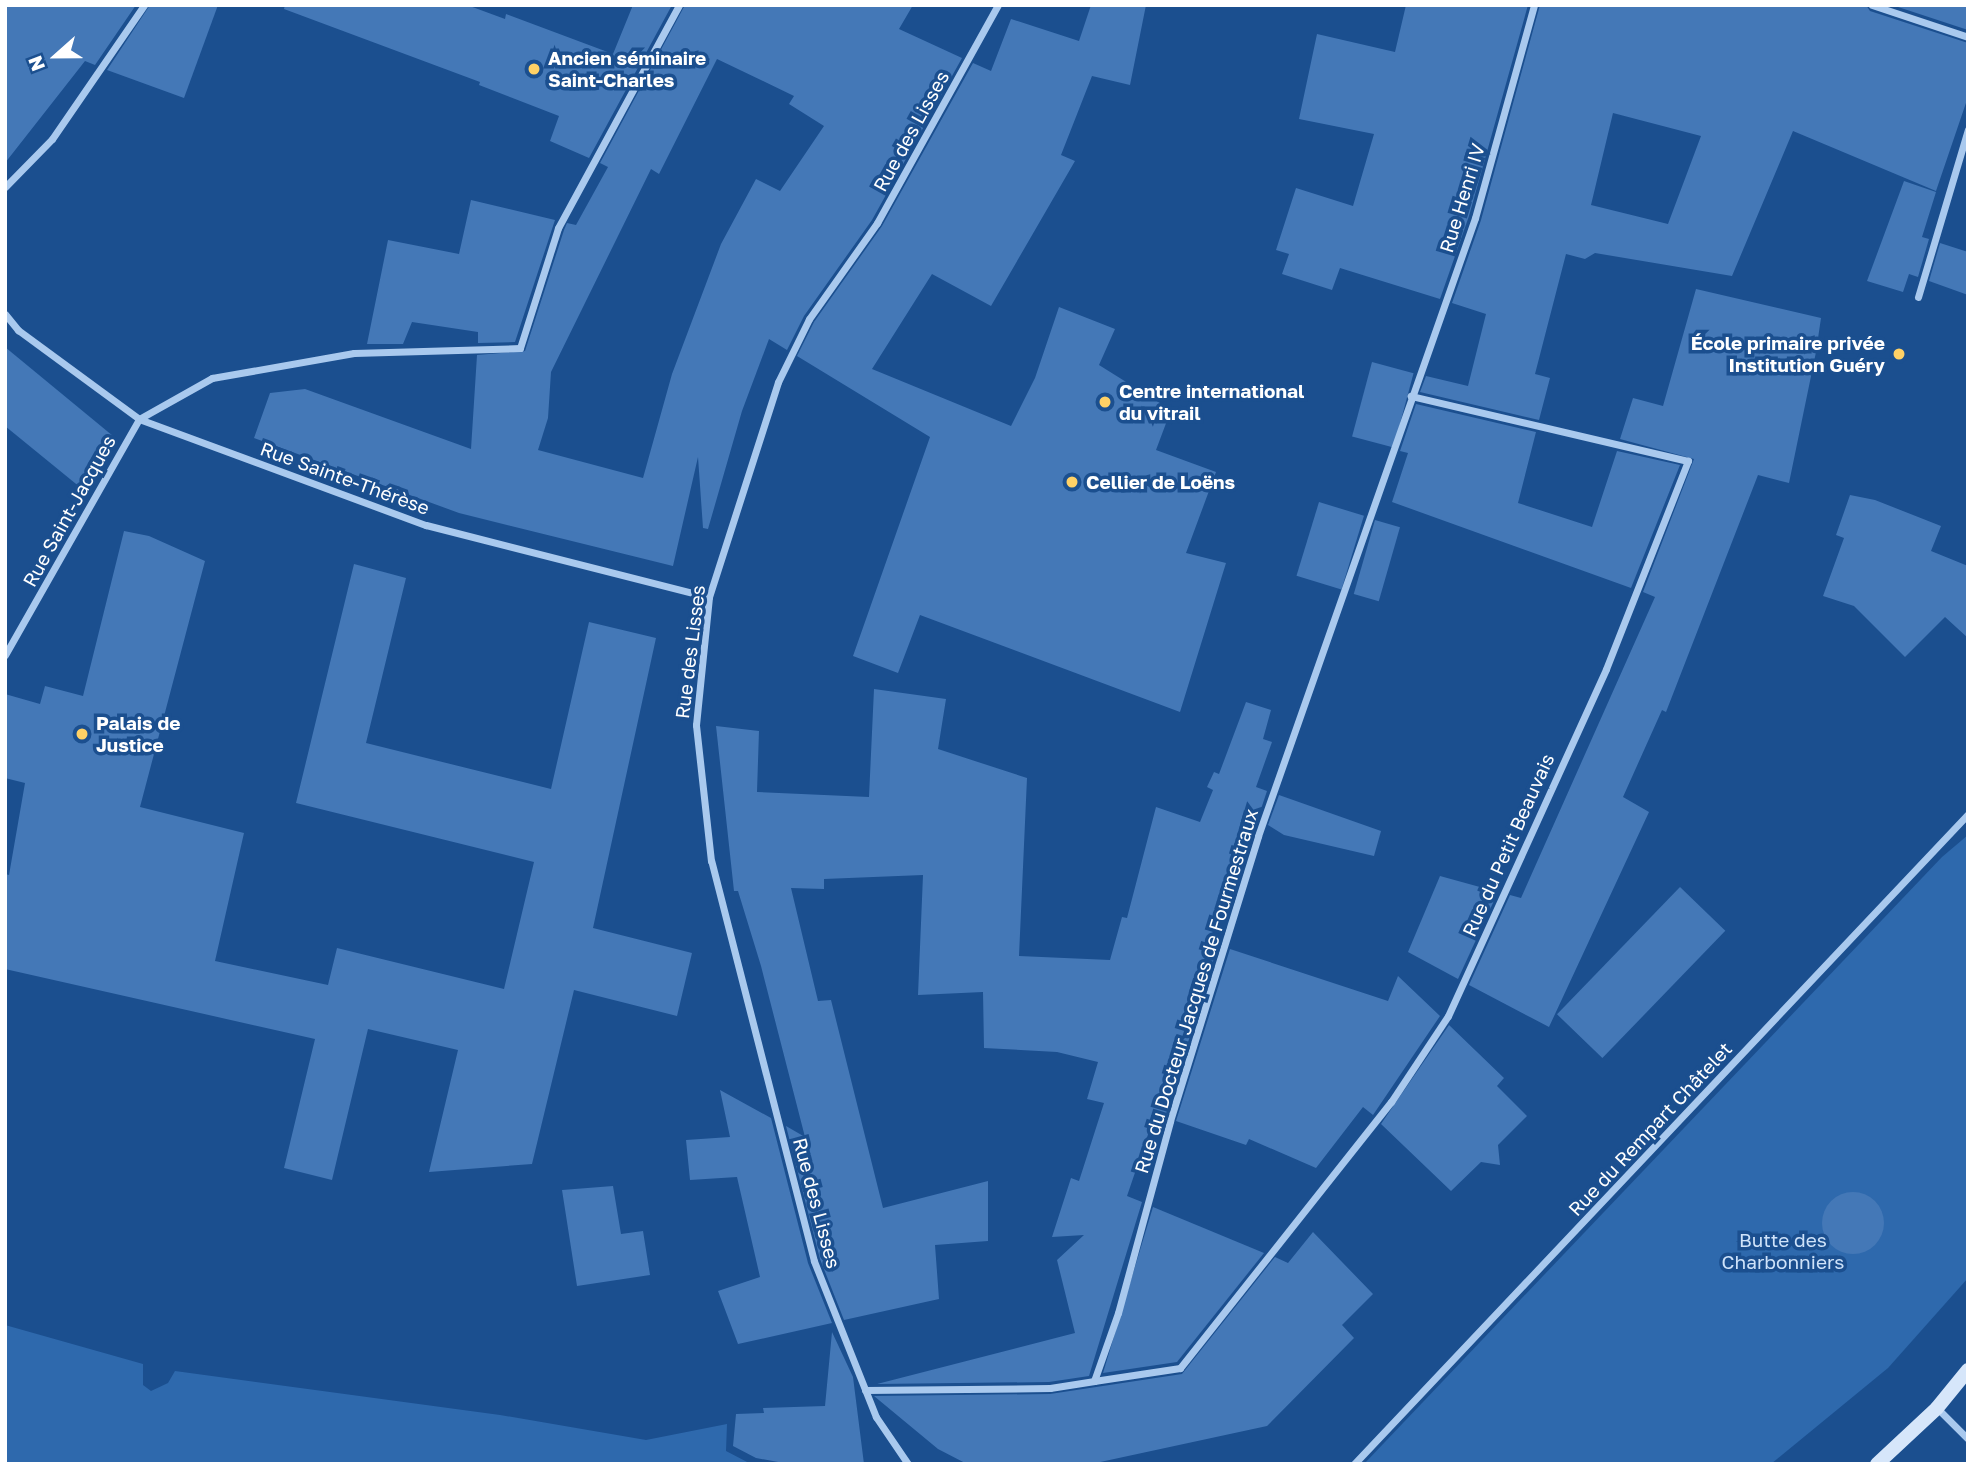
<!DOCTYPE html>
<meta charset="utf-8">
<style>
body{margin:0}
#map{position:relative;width:1973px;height:1469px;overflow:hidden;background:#1b4f8f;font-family:"Golos Text",sans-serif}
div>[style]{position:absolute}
.green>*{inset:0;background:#2e69ad}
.building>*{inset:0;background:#4478b7;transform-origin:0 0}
.round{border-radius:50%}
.minor>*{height:7px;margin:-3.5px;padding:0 3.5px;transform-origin:3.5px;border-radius:3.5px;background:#a9c9ee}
.secondary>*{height:14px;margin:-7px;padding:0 7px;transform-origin:7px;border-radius:7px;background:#d6e6fa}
.dots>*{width:19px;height:19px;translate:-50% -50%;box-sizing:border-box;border:4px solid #1b4f8f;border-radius:50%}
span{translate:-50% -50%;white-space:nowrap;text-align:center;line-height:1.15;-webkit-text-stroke:7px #1b4f8f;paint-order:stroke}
.poi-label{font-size:19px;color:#fff;font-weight:700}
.left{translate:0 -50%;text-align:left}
.right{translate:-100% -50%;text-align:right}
.street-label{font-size:19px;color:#fff}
.park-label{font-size:19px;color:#cfe3fa}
.frame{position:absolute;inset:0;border:7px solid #fff;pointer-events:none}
.north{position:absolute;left:21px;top:21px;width:70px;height:70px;-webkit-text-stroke:5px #1b4f8f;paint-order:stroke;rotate:249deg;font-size:19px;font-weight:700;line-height:28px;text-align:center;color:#fff}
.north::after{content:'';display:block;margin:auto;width:24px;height:32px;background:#fff;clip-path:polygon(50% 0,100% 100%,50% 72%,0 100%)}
</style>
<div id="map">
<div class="green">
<div style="clip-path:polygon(1968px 835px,1968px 1278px,1888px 1368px,1771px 1464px,1364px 1464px,1942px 857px)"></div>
<div style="clip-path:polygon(5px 1325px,143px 1364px,143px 1385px,151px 1391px,168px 1383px,175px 1371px,500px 1415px,646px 1440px,727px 1424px,726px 1451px,751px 1464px,5px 1464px)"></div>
</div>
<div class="building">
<div style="clip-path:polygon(5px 5px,136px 5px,95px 65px,85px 61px,5px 163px)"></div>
<div style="clip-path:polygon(150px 5px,218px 5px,184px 98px,107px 70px)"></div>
<div style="clip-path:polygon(285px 5px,467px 5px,505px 19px,506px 14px,613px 54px,633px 5px,672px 5px,589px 158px,550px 141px,559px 116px,479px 85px,480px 82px,284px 9px)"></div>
<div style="clip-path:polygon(evenodd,685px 5px,913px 5px,899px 29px,962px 58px,872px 220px,804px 316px,787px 350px,769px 339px,742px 411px,708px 529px,703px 528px,698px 457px,673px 566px,459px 513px,254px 438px,270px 393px,305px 389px,471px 449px,477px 355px,525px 351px,564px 230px,567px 223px,576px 225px,608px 167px,600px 163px,685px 5px,717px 59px,794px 96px,789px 104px,824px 126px,780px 191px,756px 179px,721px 244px,672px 374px,643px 478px,538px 450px,548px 418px,551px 372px,651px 169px,659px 174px,717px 59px)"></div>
<div style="clip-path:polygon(1091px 5px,1146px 5px,1130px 85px,1092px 76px,1061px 155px,1075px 161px,991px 306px,932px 274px,872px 369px,1011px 426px,1035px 378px,1059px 307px,1115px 329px,1099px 365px,1171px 410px,1156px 450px,1216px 472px,1186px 553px,1226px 563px,1180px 712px,920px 615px,898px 673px,853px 656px,930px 437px,797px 356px,814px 322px,882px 226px,973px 63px,991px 71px,1011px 19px,1079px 41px)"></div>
<div style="clip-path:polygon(1406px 5px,1528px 5px,1469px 216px,1440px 299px,1340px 268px,1332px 290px,1282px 274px,1289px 254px,1276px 250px,1296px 188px,1353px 206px,1374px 134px,1299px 119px,1317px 34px,1395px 52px)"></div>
<div style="clip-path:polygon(evenodd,1540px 5px,1866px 5px,1870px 11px,1968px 43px,1968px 97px,1936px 191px,1793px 131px,1732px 276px,1595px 253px,1585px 259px,1566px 254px,1535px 374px,1550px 378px,1539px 420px,1420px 392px,1426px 376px,1468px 386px,1486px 314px,1452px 303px,1481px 220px,1540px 5px,1613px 113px,1701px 136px,1668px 224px,1591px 205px,1613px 113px)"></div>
<div style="clip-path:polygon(1892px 5px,1968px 5px,1968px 30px)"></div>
<div style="clip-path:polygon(1904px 181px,1936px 192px,1922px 237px,1929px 239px,1918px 277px,1909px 274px,1903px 292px,1867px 281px)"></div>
<div style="clip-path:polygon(471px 200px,555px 220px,515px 342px,478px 343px,478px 332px,412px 322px,403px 344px,367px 344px,388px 240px,459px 254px)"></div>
<div style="clip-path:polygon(1940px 243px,1968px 252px,1968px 295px,1929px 281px)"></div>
<div style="clip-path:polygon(1696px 289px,1821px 318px,1816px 352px,1789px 483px,1758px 475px,1666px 712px,1662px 710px,1623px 797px,1649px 812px,1549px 1027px,1469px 985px,1510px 895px,1521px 898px,1655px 597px,1643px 592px,1694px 459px,1620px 439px,1633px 398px,1663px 406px)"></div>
<div style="clip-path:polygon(5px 347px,113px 436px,81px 488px,5px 426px)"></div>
<div style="left:1372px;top:362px;width:43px;height:77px;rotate:15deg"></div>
<div style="clip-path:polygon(1416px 404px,1536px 432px,1518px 503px,1592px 527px,1617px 451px,1680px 465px,1631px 588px,1392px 502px,1408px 453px,1400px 451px)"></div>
<div style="clip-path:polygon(1850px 495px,1875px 500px,1941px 526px,1931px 551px,1968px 566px,1968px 638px,1945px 617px,1905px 657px,1854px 606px,1823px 596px,1844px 538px,1836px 535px)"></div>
<div style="left:1319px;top:502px;width:47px;height:77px;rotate:17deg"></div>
<div style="left:1375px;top:520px;width:26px;height:77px;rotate:16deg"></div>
<div style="clip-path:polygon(124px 531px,149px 536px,205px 561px,140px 807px,244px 833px,215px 961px,328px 985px,337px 948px,504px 989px,534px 862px,296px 803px,354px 564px,406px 578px,366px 743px,551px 789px,589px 622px,656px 638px,593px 928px,692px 953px,677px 1016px,574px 990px,532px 1164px,429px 1172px,458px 1050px,368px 1029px,332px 1180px,284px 1168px,315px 1039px,5px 969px,5px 874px,9px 875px,25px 783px,5px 778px,5px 694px,40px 704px,45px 686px,83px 696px)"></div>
<div style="clip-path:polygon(874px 689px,946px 699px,938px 749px,1027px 778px,1019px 956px,1110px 960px,1122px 917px,1127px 918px,1156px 807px,1200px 822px,1213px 790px,1207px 787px,1214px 772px,1219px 774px,1246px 702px,1271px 710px,1263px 739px,1272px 742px,1256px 787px,1267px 791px,1258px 818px,1244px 810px,1210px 942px,1218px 945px,1165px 1117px,1155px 1114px,1127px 1196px,1142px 1202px,1089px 1376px,1049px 1382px,877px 1384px,1075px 1333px,1057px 1260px,1084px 1235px,1052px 1237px,1071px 1178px,1079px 1181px,1104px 1103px,1087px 1099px,1098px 1062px,1057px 1052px,984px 1048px,983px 992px,918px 995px,923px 875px,824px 879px,824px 889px,791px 888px,818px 1001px,831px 1000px,883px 1208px,988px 1181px,988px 1241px,935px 1245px,939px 1299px,844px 1320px,820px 1259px,786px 1126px,805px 1137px,761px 966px,738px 891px,734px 891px,716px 726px,759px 731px,757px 792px,869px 797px)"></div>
<div style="clip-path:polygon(1279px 795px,1381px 831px,1374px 856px,1284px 835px,1268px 825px)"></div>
<div style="clip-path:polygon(1440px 876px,1498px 892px,1458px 979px,1408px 952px)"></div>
<div style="left:1680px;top:887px;width:63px;height:177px;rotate:44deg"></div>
<div style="clip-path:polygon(1230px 949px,1388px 1001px,1398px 976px,1440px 1016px,1373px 1115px,1363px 1107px,1316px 1168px,1249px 1139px,1246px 1145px,1176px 1121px)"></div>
<div style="clip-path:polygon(1449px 1025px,1504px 1078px,1497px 1086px,1527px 1116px,1498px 1145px,1500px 1165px,1481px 1162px,1451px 1191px,1381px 1124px)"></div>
<div style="clip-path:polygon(720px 1090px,771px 1118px,808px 1263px,832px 1323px,738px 1344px,718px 1291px,760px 1277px,737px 1177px,690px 1180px,686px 1140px,730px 1137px)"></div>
<div style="clip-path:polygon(613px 1186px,621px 1234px,643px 1231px,650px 1275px,577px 1286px,562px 1190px)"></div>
<div class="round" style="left:1822px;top:1192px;width:62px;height:62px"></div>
<div style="clip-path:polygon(1153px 1207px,1264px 1253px,1177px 1362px,1103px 1373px)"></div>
<div style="clip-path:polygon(1313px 1232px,1373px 1294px,1342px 1325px,1354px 1338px,1267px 1426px,1091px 1464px,967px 1464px,938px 1449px,874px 1396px,1050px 1394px,1182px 1374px,1275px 1257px,1288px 1263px)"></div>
<div style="clip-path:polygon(832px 1332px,853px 1377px,864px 1464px,789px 1464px,756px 1458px,733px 1446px,736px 1414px,764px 1413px,763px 1408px,825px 1406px)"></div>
</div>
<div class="minor">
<div style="left:1872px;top:5px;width:101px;rotate:18.4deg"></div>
<div style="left:5px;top:187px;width:67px;rotate:-45.6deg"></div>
<div style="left:52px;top:139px;width:163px;rotate:-55.5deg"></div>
<div style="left:1918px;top:297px;width:175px;rotate:-73.4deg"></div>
<div style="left:5px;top:314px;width:21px;rotate:51deg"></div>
<div style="left:18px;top:330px;width:150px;rotate:36.3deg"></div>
<div style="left:139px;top:419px;width:306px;rotate:20.3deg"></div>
<div style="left:426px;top:525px;width:292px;rotate:14.3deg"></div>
<div style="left:5px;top:655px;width:271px;rotate:-60.4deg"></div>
<div style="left:139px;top:419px;width:84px;rotate:-29.3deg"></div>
<div style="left:212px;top:378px;width:144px;rotate:-10deg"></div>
<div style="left:354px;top:353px;width:166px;rotate:-1.7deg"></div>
<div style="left:520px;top:348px;width:126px;rotate:-72.4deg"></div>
<div style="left:558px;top:228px;width:254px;rotate:-61.5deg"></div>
<div style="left:1094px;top:1381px;width:87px;rotate:-8.6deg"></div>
<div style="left:1180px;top:1368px;width:340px;rotate:-51.6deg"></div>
<div style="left:1391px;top:1102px;width:103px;rotate:-56.5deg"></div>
<div style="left:1448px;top:1016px;width:381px;rotate:-65.5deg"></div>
<div style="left:1606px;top:669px;width:224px;rotate:-68.5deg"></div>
<div style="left:1688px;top:461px;width:285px;rotate:-166.8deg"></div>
<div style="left:865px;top:1390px;width:185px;rotate:-0.6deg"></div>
<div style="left:1050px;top:1388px;width:45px;rotate:-9deg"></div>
<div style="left:1094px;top:1381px;width:72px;rotate:-70.6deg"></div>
<div style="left:1118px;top:1313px;width:199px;rotate:-74.8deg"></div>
<div style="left:1170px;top:1121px;width:298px;rotate:-72.8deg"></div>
<div style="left:1258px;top:836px;width:655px;rotate:-70.65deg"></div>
<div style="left:1475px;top:218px;width:221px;rotate:-74.5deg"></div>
<div style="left:1937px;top:1408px;width:44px;rotate:45deg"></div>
<div style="left:908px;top:1464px;width:57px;rotate:-124.2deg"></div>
<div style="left:876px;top:1417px;width:168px;rotate:-111.7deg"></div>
<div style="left:814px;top:1261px;width:413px;rotate:-104.4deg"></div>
<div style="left:711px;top:861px;width:137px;rotate:-96.3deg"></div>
<div style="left:696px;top:725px;width:129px;rotate:-84.2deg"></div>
<div style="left:709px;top:597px;width:226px;rotate:-72.2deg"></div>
<div style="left:778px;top:382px;width:70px;rotate:-63.8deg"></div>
<div style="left:809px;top:319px;width:118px;rotate:-54.7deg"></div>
<div style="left:877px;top:223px;width:249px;rotate:-61deg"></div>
<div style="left:1354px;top:1464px;width:894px;rotate:-46.63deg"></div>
</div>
<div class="secondary">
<div style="left:1877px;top:1464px;width:82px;rotate:-43deg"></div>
<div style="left:1937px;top:1408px;width:49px;rotate:-50.8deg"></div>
</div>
<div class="dots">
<div style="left:534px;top:69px;background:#ffd166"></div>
<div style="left:1899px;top:354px;background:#ffd166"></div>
<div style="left:1105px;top:402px;background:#ffd166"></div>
<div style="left:1072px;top:482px;background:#ffd166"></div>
<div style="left:82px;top:734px;background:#ffd166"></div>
</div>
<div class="poi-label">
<span class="left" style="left:548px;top:69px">Ancien séminaire<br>Saint-Charles</span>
<span class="right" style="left:1885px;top:354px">École primaire privée<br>Institution Guéry</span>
<span class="left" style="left:1119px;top:402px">Centre international<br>du vitrail</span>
<span class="left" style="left:1086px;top:482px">Cellier de Loëns</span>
<span class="left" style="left:96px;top:734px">Palais de<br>Justice</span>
</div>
<div class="street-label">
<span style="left:911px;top:131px;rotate:-61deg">Rue des Lisses</span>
<span style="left:1462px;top:198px;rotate:-73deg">Rue Henri IV</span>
<span style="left:345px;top:478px;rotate:20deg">Rue Sainte-Thérèse</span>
<span style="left:69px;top:511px;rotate:-61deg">Rue Saint-Jacques</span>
<span style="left:690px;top:652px;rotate:-83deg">Rue des Lisses</span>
<span style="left:1508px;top:845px;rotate:-66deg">Rue du Petit Beauvais</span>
<span style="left:1196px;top:991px;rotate:-73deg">Rue du Docteur Jacques de Fourmestraux</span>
<span style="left:1650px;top:1129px;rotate:-47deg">Rue du Rempart Châtelet</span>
<span style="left:817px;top:1203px;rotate:75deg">Rue des Lisses</span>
</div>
<div class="park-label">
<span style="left:1783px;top:1251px">Butte des<br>Charbonniers</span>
</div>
<div class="frame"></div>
<div class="north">N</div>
</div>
